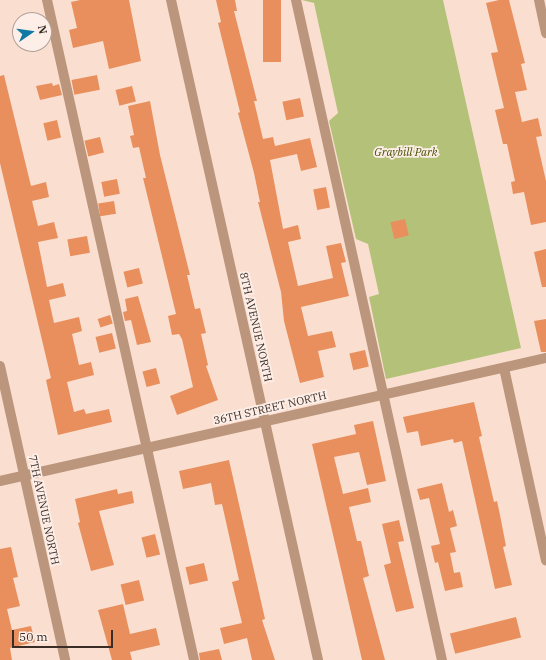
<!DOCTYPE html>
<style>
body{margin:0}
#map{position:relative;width:546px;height:660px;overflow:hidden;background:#fadfd0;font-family:"IBM Plex Serif",serif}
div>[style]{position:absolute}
.green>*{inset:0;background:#b4c279}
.building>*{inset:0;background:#e88f5d;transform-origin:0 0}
.minor>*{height:10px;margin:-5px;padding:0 5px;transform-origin:5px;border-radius:5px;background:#bb967c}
span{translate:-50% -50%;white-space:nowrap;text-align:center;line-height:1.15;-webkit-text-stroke:3.5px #fdefe8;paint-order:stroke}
.park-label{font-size:11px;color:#444e00;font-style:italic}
.street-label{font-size:11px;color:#3a2d26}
.north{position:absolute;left:12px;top:12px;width:40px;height:40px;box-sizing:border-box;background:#fdefe8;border:1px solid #afa19a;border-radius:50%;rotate:77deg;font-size:11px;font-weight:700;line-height:16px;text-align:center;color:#3a2d26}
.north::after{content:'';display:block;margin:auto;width:14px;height:18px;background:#117aa4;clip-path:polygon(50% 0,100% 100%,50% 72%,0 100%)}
.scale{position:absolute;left:12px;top:630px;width:101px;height:18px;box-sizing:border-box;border:2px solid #3a2d26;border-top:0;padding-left:5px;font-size:12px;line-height:14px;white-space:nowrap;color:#3a2d26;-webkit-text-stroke:3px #fdefe8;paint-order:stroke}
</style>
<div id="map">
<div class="green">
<div style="clip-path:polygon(302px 0,443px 0,521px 348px,386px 379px,369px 297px,379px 294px,368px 244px,356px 239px,329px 121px,338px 113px,314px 3px)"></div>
</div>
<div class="building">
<div style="clip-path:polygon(80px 0,129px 0,141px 61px,109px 69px,103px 41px,73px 48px,69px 30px,77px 28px,71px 2px)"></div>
<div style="clip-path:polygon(216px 0,235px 0,237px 11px,234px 11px,257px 101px,254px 101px,263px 139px,273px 137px,275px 146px,310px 138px,317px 167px,301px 171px,297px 154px,270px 160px,283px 229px,298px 225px,301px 239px,288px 242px,298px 286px,333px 278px,326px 246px,341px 243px,346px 262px,341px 263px,349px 296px,301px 307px,308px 336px,332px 331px,336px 347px,318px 351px,324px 377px,300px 383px,284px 321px,281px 292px,258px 202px,260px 202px,254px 173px,238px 113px,240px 112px,218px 23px,221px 22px)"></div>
<div style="left:263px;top:0;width:18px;height:62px"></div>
<div style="clip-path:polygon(499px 0,509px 0,525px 63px,521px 64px,527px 90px,515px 92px,522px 122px,538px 118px,542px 136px,536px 137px,546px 181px,546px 222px,531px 225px,524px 192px,513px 194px,511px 182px,515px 181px,507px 144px,503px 144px,495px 110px,504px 108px,491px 53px,498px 52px,486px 3px)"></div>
<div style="clip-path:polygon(4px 75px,31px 186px,46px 182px,49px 197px,32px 201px,38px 226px,54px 222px,58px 238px,38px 242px,47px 287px,63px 283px,66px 296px,49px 300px,54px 323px,79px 317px,82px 331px,72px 334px,79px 365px,91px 362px,94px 375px,67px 382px,74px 412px,84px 409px,86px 414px,109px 409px,112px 422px,58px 435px,46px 380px,51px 378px,0 163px,0 76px)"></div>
<div style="left:97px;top:75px;width:15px;height:26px;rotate:79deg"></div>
<div style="clip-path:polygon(52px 83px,53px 86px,59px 84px,62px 95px,40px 100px,36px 86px)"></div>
<div style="left:132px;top:86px;width:16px;height:17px;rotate:76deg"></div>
<div style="left:300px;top:98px;width:19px;height:18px;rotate:78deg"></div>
<div style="clip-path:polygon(150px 101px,160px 155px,190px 275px,187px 275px,195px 309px,200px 308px,206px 333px,201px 334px,208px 365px,206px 366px,218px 400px,177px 415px,170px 396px,193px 387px,182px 339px,179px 334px,172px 335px,168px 316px,176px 314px,143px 178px,146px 178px,139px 147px,133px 148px,130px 136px,134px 135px,128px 106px)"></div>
<div style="left:57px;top:120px;width:18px;height:14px;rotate:77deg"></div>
<div style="left:100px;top:137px;width:16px;height:16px;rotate:76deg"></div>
<div style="left:117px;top:179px;width:15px;height:16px;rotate:79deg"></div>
<div style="left:326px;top:187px;width:21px;height:13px;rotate:79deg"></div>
<div style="left:114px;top:201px;width:13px;height:16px;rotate:81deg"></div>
<div style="left:405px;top:219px;width:17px;height:15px;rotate:77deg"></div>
<div style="left:87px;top:236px;width:17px;height:20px;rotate:80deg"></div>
<div style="clip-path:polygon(546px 249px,546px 287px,542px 287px,534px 252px)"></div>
<div style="left:139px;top:268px;width:16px;height:16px;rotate:76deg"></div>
<div style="clip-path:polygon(138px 296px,151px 342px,137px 345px,131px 320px,125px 321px,123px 312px,127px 311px,125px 299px)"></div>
<div style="left:110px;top:315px;width:9px;height:13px;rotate:72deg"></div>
<div style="clip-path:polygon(546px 319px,546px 352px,541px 352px,534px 321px)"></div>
<div style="left:112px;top:333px;width:16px;height:17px;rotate:76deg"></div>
<div style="left:365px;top:350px;width:17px;height:16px;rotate:77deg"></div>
<div style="left:156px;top:368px;width:16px;height:14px;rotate:75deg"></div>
<div style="clip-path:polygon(474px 402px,482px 436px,479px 437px,494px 502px,497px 501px,500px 515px,506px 546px,503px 547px,512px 585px,495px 589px,462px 441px,454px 443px,453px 439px,421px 446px,418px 431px,407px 433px,403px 417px)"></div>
<div style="clip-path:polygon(373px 421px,386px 481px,367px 485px,359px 452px,334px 457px,343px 494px,368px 488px,371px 502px,349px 507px,357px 541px,361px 541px,369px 576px,363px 578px,385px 660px,362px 660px,312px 444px,356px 434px,354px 425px)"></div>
<div style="clip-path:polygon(229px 460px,265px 619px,262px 620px,275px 660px,252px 660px,247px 638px,224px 644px,220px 628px,242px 623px,232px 582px,239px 580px,222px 504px,215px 505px,211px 483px,183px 489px,179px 471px)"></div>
<div style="clip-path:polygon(442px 483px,449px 512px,453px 510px,457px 526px,450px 528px,456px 552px,450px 553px,454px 573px,460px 572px,463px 587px,445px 591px,438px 562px,435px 563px,431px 546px,440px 544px,429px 498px,420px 500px,417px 489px)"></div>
<div style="clip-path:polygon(117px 489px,118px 494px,132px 491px,134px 503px,99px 511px,114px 565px,91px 571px,78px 523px,80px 522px,75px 499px)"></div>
<div style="clip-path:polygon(399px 520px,404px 541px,398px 542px,414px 608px,396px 612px,384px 565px,391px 563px,382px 524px)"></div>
<div style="left:155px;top:534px;width:21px;height:14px;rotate:76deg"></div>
<div style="clip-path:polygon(11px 547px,18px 577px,13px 578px,20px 606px,7px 609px,12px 630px,31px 626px,35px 642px,10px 648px,12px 660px,0 660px,0 549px)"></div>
<div style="left:204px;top:563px;width:18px;height:19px;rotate:77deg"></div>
<div style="left:139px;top:580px;width:21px;height:19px;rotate:76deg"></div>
<div style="clip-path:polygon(123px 604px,130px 634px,156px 628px,160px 645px,130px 652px,132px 660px,112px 660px,98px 610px)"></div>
<div style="left:516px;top:617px;width:21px;height:68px;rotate:76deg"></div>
<div style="clip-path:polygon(219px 649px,222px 660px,200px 660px,199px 653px)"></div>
</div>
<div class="minor">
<div style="left:47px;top:0;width:676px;rotate:77.44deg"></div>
<div style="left:171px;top:0;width:676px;rotate:77.44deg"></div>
<div style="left:296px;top:0;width:676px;rotate:77.53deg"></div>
<div style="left:539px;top:0;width:34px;rotate:78deg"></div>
<div style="left:0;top:366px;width:301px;rotate:77.5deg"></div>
<div style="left:504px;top:368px;width:197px;rotate:77.7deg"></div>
<div style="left:0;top:481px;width:560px;rotate:-12.7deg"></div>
</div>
<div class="park-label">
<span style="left:406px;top:152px">Graybill Park</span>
</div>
<div class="street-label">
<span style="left:256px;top:327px;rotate:77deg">8TH AVENUE NORTH</span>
<span style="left:270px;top:408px;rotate:-13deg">36TH STREET NORTH</span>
<span style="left:44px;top:510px;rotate:78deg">7TH AVENUE NORTH</span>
</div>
<div class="north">N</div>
<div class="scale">50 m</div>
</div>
